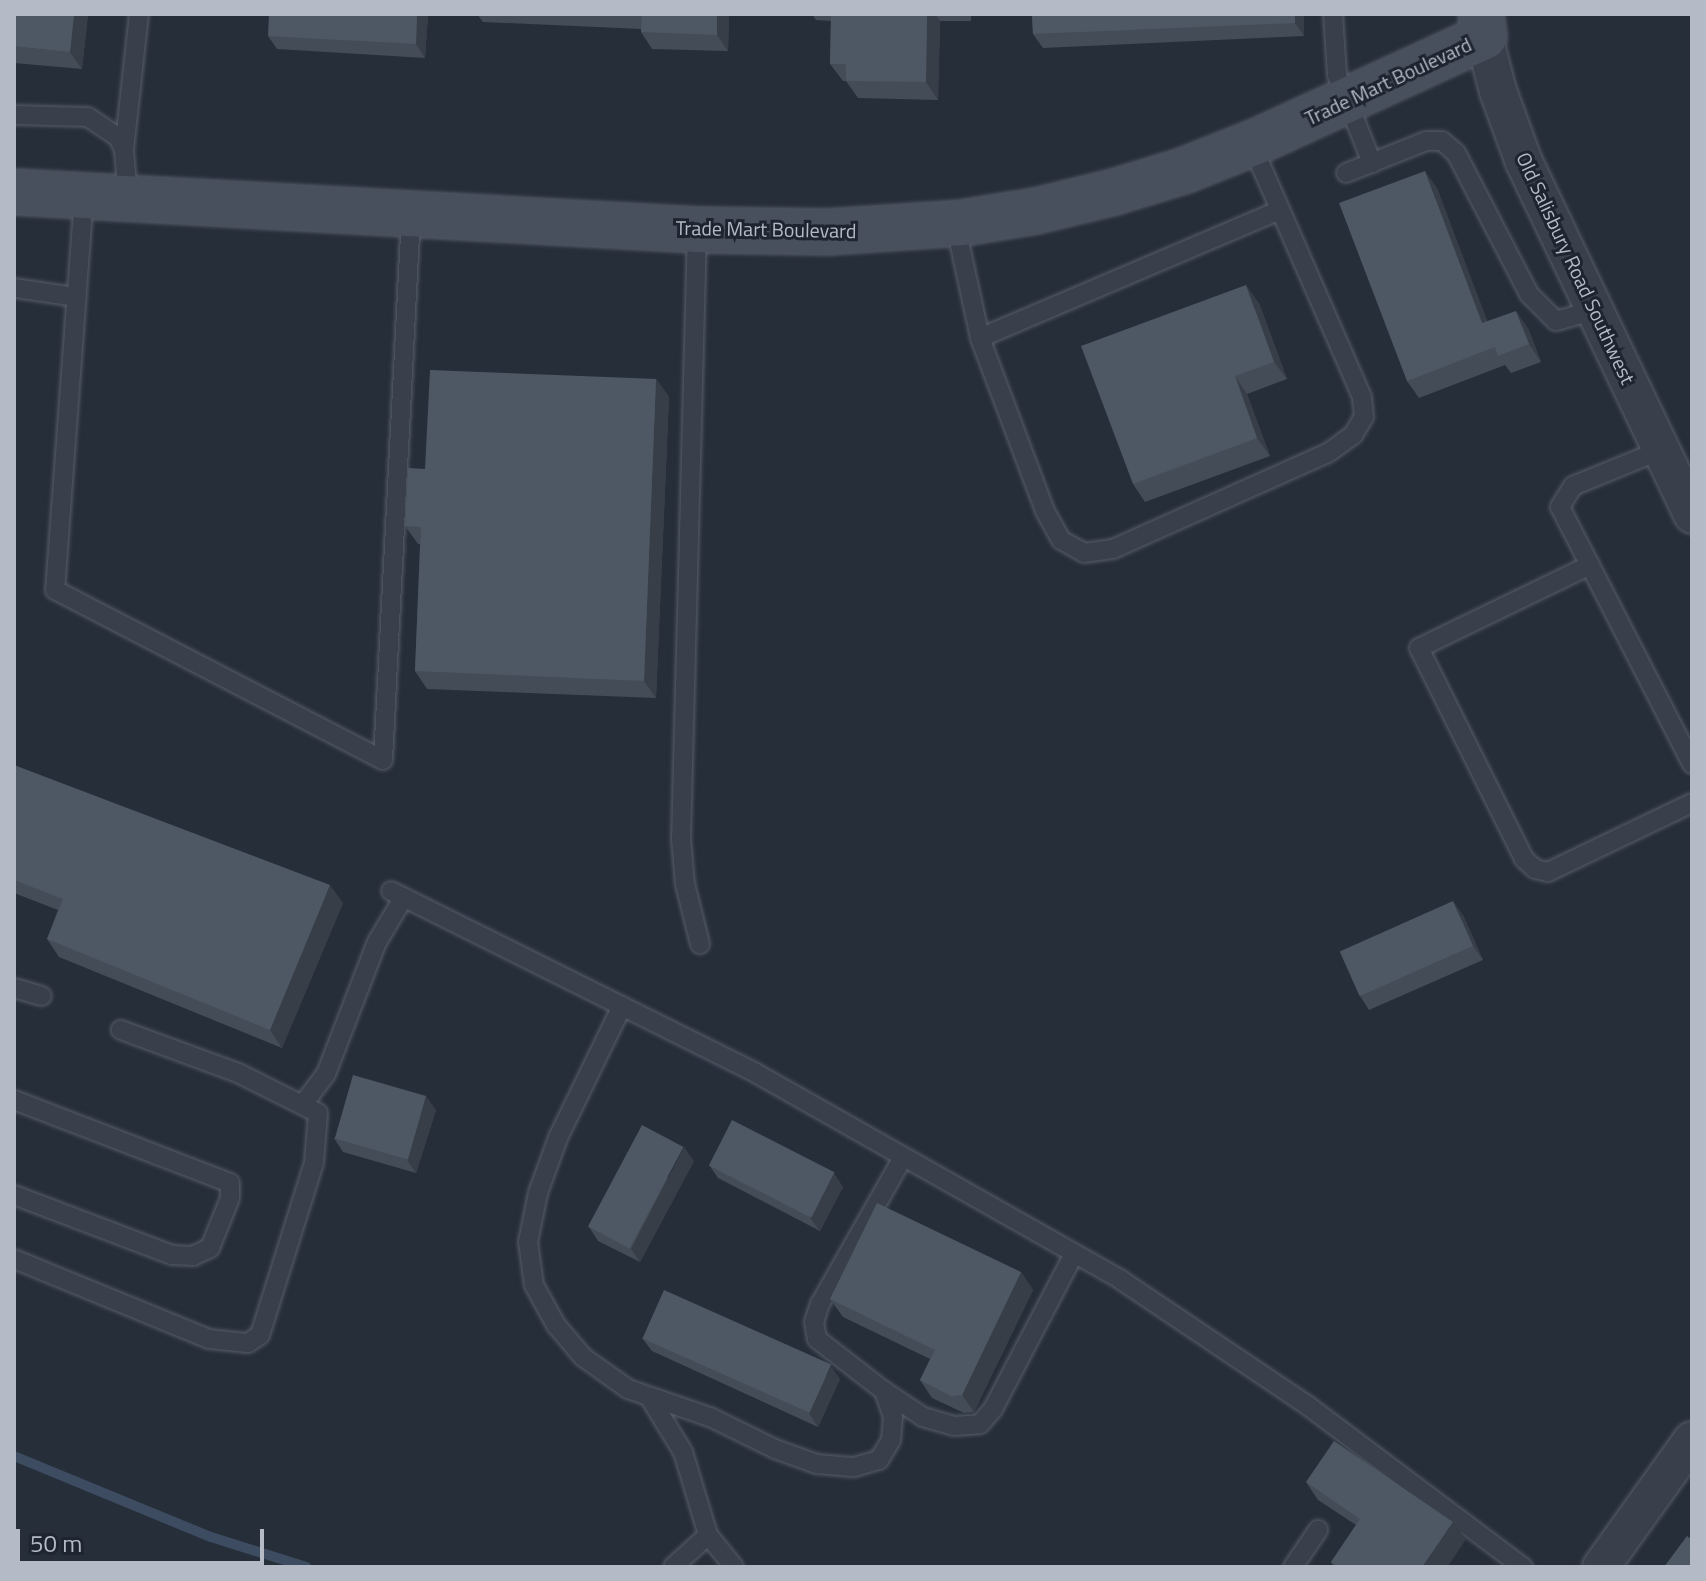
<!DOCTYPE html>
<style>
body{margin:0}
#map{position:relative;width:1706px;height:1581px;overflow:hidden;background:#262e3a;font-family:"Titillium Web",sans-serif}
div>[style]{position:absolute}
.stream>*{height:10px;margin:-5px;padding:0 5px;transform-origin:5px;border-radius:5px;background:#3d4c61}
.roads{filter:drop-shadow(0 0 2px #575e69) drop-shadow(0 0 2px #575e69)}
.lane>*{height:18px;margin:-9px;padding:0 9px;transform-origin:9px;border-radius:9px;background:#39404b}
.street>*{height:36px;margin:-18px;padding:0 18px;transform-origin:18px;border-radius:18px;background:#39404b}
.secondary>*{height:44px;margin:-22px;padding:0 22px;transform-origin:22px;border-radius:22px;background:#48505d}
.wall>*{inset:0;background:#434c57}
.shaded-wall>*{inset:0;background:#373e47}
.building>*{inset:0;background:#4e5865;transform-origin:0 0}
span{translate:-50% -50%;white-space:nowrap;text-align:center;line-height:1.15;-webkit-text-stroke:6px #1e2530;paint-order:stroke}
.street-label{font-size:20px;color:#b5bbc6}
.frame{position:absolute;inset:0;border:16px solid #b5bbc6;pointer-events:none}
.scale{position:absolute;left:16px;top:1529px;width:248px;height:36px;box-sizing:border-box;border:4px solid #b5bbc6;border-top:0;padding-left:10px;font-size:24px;line-height:28px;white-space:nowrap;color:#b5bbc6;-webkit-text-stroke:6px #1e2530;paint-order:stroke}
</style>
<div id="map">
<div class="stream">
<div style="left:14px;top:1456px;width:213px;rotate:22.4deg"></div>
<div style="left:211px;top:1537px;width:100px;rotate:17.5deg"></div>
</div>
<div class="roads">
<div class="lane">
<div style="left:1333px;top:14px;width:61px;rotate:86.2deg"></div>
<div style="left:1337px;top:75px;width:95px;rotate:68.3deg"></div>
<div style="left:14px;top:115px;width:74px;rotate:1.5deg"></div>
<div style="left:88px;top:117px;width:36px;rotate:34deg"></div>
<div style="left:118px;top:137px;width:14px;rotate:65deg"></div>
<div style="left:124px;top:150px;width:48px;rotate:85.2deg"></div>
<div style="left:124px;top:150px;width:137px;rotate:-83.7deg"></div>
<div style="left:1346px;top:173px;width:86px;rotate:-21.8deg"></div>
<div style="left:1426px;top:141px;width:16px"></div>
<div style="left:1442px;top:141px;width:18px;rotate:41deg"></div>
<div style="left:1456px;top:153px;width:159px;rotate:62.6deg"></div>
<div style="left:1529px;top:294px;width:38px;rotate:45deg"></div>
<div style="left:1556px;top:321px;width:41px;rotate:-15.8deg"></div>
<div style="left:84px;top:196px;width:395px;rotate:94.2deg"></div>
<div style="left:55px;top:590px;width:369px;rotate:27.4deg"></div>
<div style="left:383px;top:760px;width:546px;rotate:-87.06deg"></div>
<div style="left:955px;top:223px;width:118px;rotate:77.7deg"></div>
<div style="left:980px;top:338px;width:185px;rotate:69.4deg"></div>
<div style="left:1045px;top:511px;width:33px;rotate:61deg"></div>
<div style="left:1061px;top:540px;width:26px;rotate:29deg"></div>
<div style="left:1084px;top:553px;width:29px;rotate:-8deg"></div>
<div style="left:1113px;top:549px;width:235px;rotate:-24.1deg"></div>
<div style="left:1328px;top:453px;width:31px;rotate:-36deg"></div>
<div style="left:1353px;top:435px;width:21px;rotate:-59deg"></div>
<div style="left:1364px;top:417px;width:20px;rotate:-96deg"></div>
<div style="left:1362px;top:397px;width:277px;rotate:-113.6deg"></div>
<div style="left:697px;top:230px;width:609px;rotate:91.5deg"></div>
<div style="left:681px;top:839px;width:45px;rotate:84.9deg"></div>
<div style="left:685px;top:884px;width:62px;rotate:76deg"></div>
<div style="left:14px;top:288px;width:63px;rotate:8.3deg"></div>
<div style="left:980px;top:338px;width:326px;rotate:-23.1deg"></div>
<div style="left:1661px;top:450px;width:95px;rotate:157.8deg"></div>
<div style="left:1573px;top:486px;width:25px;rotate:122deg"></div>
<div style="left:1560px;top:507px;width:289px;rotate:62.8deg"></div>
<div style="left:1590px;top:565px;width:190px;rotate:154.1deg"></div>
<div style="left:1419px;top:648px;width:236px;rotate:63.5deg"></div>
<div style="left:1524px;top:859px;width:15px;rotate:42deg"></div>
<div style="left:1535px;top:869px;width:13px;rotate:13deg"></div>
<div style="left:1548px;top:872px;width:160px;rotate:-25.6deg"></div>
<div style="left:391px;top:891px;width:406px;rotate:26.5deg"></div>
<div style="left:754px;top:1072px;width:422px;rotate:29.5deg"></div>
<div style="left:1121px;top:1280px;width:224px;rotate:33.9deg"></div>
<div style="left:1307px;top:1405px;width:270px;rotate:36.9deg"></div>
<div style="left:14px;top:988px;width:29px;rotate:16deg"></div>
<div style="left:622px;top:1006px;width:147px;rotate:115.9deg"></div>
<div style="left:558px;top:1138px;width:59px;rotate:110deg"></div>
<div style="left:538px;top:1193px;width:50px;rotate:101.5deg"></div>
<div style="left:528px;top:1242px;width:43px;rotate:82.1deg"></div>
<div style="left:534px;top:1285px;width:46px;rotate:61.2deg"></div>
<div style="left:556px;top:1325px;width:42px;rotate:49.8deg"></div>
<div style="left:583px;top:1357px;width:55px;rotate:35.4deg"></div>
<div style="left:628px;top:1389px;width:87px;rotate:18.9deg"></div>
<div style="left:710px;top:1417px;width:72px;rotate:26.2deg"></div>
<div style="left:775px;top:1449px;width:45px;rotate:19.7deg"></div>
<div style="left:817px;top:1464px;width:37px;rotate:5deg"></div>
<div style="left:854px;top:1467px;width:26px;rotate:-16deg"></div>
<div style="left:879px;top:1460px;width:23px;rotate:-59deg"></div>
<div style="left:891px;top:1440px;width:23px;rotate:-85deg"></div>
<div style="left:893px;top:1417px;width:28px;rotate:-109deg"></div>
<div style="left:884px;top:1391px;width:85px;rotate:-142.2deg"></div>
<div style="left:817px;top:1339px;width:17px;rotate:-100deg"></div>
<div style="left:814px;top:1322px;width:19px;rotate:-72deg"></div>
<div style="left:820px;top:1304px;width:169px;rotate:-60.5deg"></div>
<div style="left:14px;top:1100px;width:231px;rotate:21deg"></div>
<div style="left:230px;top:1183px;width:15px;rotate:90deg"></div>
<div style="left:230px;top:1198px;width:54px;rotate:111.8deg"></div>
<div style="left:210px;top:1248px;width:19px;rotate:155deg"></div>
<div style="left:193px;top:1256px;width:21px;rotate:-177deg"></div>
<div style="left:172px;top:1255px;width:169px;rotate:-159.2deg"></div>
<div style="left:304px;top:1103px;width:36px;rotate:-53deg"></div>
<div style="left:326px;top:1074px;width:142px;rotate:-68.9deg"></div>
<div style="left:377px;top:942px;width:52px;rotate:-59deg"></div>
<div style="left:14px;top:1259px;width:211px;rotate:22.3deg"></div>
<div style="left:209px;top:1339px;width:39px;rotate:6deg"></div>
<div style="left:248px;top:1343px;width:14px;rotate:-34deg"></div>
<div style="left:260px;top:1335px;width:180px;rotate:-72.6deg"></div>
<div style="left:314px;top:1163px;width:50px;rotate:-85.4deg"></div>
<div style="left:318px;top:1113px;width:89px;rotate:-153.4deg"></div>
<div style="left:238px;top:1073px;width:125px;rotate:-159.8deg"></div>
<div style="left:884px;top:1391px;width:47px;rotate:33.7deg"></div>
<div style="left:923px;top:1417px;width:32px;rotate:16deg"></div>
<div style="left:954px;top:1426px;width:26px;rotate:-4deg"></div>
<div style="left:980px;top:1424px;width:20px;rotate:-49deg"></div>
<div style="left:993px;top:1409px;width:175px;rotate:-62.4deg"></div>
<div style="left:650px;top:1398px;width:63px;rotate:58.6deg"></div>
<div style="left:683px;top:1452px;width:87px;rotate:73.2deg"></div>
<div style="left:708px;top:1535px;width:41px;rotate:50.9deg"></div>
<div style="left:673px;top:1567px;width:47px;rotate:-42.4deg"></div>
<div style="left:1293px;top:1567px;width:45px;rotate:-56deg"></div>
</div>
<div class="street">
<div style="left:1484px;top:37px;width:56px;rotate:75.5deg"></div>
<div style="left:1498px;top:91px;width:76px;rotate:69.9deg"></div>
<div style="left:1524px;top:162px;width:391px;rotate:64.5deg"></div>
<div style="left:1601px;top:1567px;width:156px;rotate:-54.4deg"></div>
</div>
<div class="secondary">
<div style="left:14px;top:192px;width:684px;rotate:3.18deg"></div>
<div style="left:697px;top:230px;width:131px;rotate:0.9deg"></div>
<div style="left:828px;top:232px;width:134px;rotate:-3.8deg"></div>
<div style="left:962px;top:223px;width:75px;rotate:-9.2deg"></div>
<div style="left:1036px;top:211px;width:80px;rotate:-13.7deg"></div>
<div style="left:1114px;top:192px;width:72px;rotate:-16.9deg"></div>
<div style="left:1183px;top:171px;width:79px;rotate:-21.7deg"></div>
<div style="left:1256px;top:142px;width:251px;rotate:-24.7deg"></div>
<div style="left:1484px;top:37px;width:23px;rotate:-97deg"></div>
</div>
</div>
<div class="wall">
<div style="clip-path:polygon(14px 14px,88px 14px,82px 69px,14px 63px)"></div>
<div style="clip-path:polygon(428px 14px,425px 58px,277px 49px,268px 36px)"></div>
<div style="clip-path:polygon(477px 14px,729px 14px,728px 51px,652px 49px,641px 32px,641px 29px,483px 22px)"></div>
<div style="clip-path:polygon(812px 14px,971px 14px,971px 21px,940px 21px,938px 100px,858px 98px,846px 81px,843px 81px,830px 64px,831px 21px,816px 20px)"></div>
<div style="clip-path:polygon(1032px 14px,1304px 14px,1304px 36px,1043px 48px,1033px 34px)"></div>
<div style="clip-path:polygon(1437px 188px,1487px 322px,1528px 328px,1541px 362px,1511px 373px,1505px 365px,1419px 398px,1407px 381px)"></div>
<div style="clip-path:polygon(1259px 303px,1287px 379px,1247px 394px,1270px 456px,1145px 502px,1133px 484px)"></div>
<div style="clip-path:polygon(656px 379px,669px 397px,656px 698px,427px 689px,415px 671px,420px 544px,418px 544px,405px 526px,425px 469px)"></div>
<div style="clip-path:polygon(14px 765px,343px 903px,282px 1048px,59px 957px,47px 939px,58px 910px,14px 893px)"></div>
<div style="clip-path:polygon(1463px 915px,1483px 960px,1369px 1010px,1360px 996px)"></div>
<div style="clip-path:polygon(436px 1110px,416px 1173px,343px 1152px,334px 1138px)"></div>
<div style="clip-path:polygon(694px 1161px,640px 1262px,598px 1241px,589px 1227px)"></div>
<div style="clip-path:polygon(709px 1165px,843px 1187px,820px 1231px,718px 1178px)"></div>
<div style="clip-path:polygon(1021px 1272px,1033px 1290px,974px 1412px,964px 1413px,932px 1398px,920px 1380px,930px 1359px,843px 1317px,830px 1299px)"></div>
<div style="clip-path:polygon(642px 1338px,840px 1379px,818px 1427px,652px 1351px)"></div>
<div style="clip-path:polygon(1306px 1482px,1466px 1539px,1447px 1567px,1334px 1567px,1331px 1562px,1356px 1525px,1318px 1500px)"></div>
</div>
<div class="shaded-wall">
<div style="clip-path:polygon(74px 14px,88px 14px,82px 69px,70px 52px)"></div>
<div style="clip-path:polygon(417px 14px,428px 14px,425px 58px,416px 44px)"></div>
<div style="clip-path:polygon(717px 14px,729px 14px,728px 51px,717px 35px)"></div>
<div style="clip-path:polygon(927px 14px,935px 14px,940px 21px,938px 100px,926px 82px)"></div>
<div style="clip-path:polygon(1295px 14px,1304px 14px,1304px 36px,1295px 23px)"></div>
<div style="clip-path:polygon(1425px 171px,1437px 188px,1495px 341px,1482px 323px)"></div>
<div style="clip-path:polygon(1246px 285px,1259px 303px,1287px 379px,1274px 362px)"></div>
<div style="clip-path:polygon(1516px 311px,1528px 328px,1541px 362px,1529px 344px)"></div>
<div style="clip-path:polygon(1235px 376px,1247px 394px,1270px 456px,1257px 438px)"></div>
<div style="clip-path:polygon(656px 379px,669px 397px,656px 698px,644px 681px)"></div>
<div style="clip-path:polygon(330px 885px,343px 903px,282px 1048px,270px 1030px)"></div>
<div style="clip-path:polygon(1453px 901px,1463px 915px,1483px 960px,1473px 946px)"></div>
<div style="clip-path:polygon(426px 1096px,436px 1110px,416px 1173px,407px 1160px)"></div>
<div style="clip-path:polygon(684px 1147px,694px 1161px,640px 1262px,631px 1249px)"></div>
<div style="clip-path:polygon(834px 1173px,843px 1187px,820px 1231px,810px 1218px)"></div>
<div style="clip-path:polygon(1021px 1272px,1033px 1290px,974px 1412px,962px 1395px)"></div>
<div style="clip-path:polygon(831px 1366px,840px 1379px,818px 1427px,809px 1413px)"></div>
<div style="clip-path:polygon(1453px 1522px,1466px 1539px,1447px 1567px,1422px 1567px)"></div>
</div>
<div class="building">
<div style="clip-path:polygon(14px 14px,74px 14px,70px 52px,14px 46px)"></div>
<div style="clip-path:polygon(269px 14px,417px 14px,416px 44px,268px 36px)"></div>
<div style="clip-path:polygon(642px 14px,717px 14px,717px 35px,641px 32px)"></div>
<div style="clip-path:polygon(831px 14px,927px 14px,926px 82px,846px 81px,846px 64px,830px 64px)"></div>
<div style="clip-path:polygon(1032px 14px,1295px 14px,1295px 23px,1033px 34px)"></div>
<div style="clip-path:polygon(1425px 171px,1482px 323px,1516px 311px,1529px 344px,1498px 356px,1495px 347px,1407px 381px,1339px 203px)"></div>
<div style="clip-path:polygon(1246px 285px,1274px 362px,1235px 376px,1257px 438px,1133px 484px,1081px 346px)"></div>
<div style="clip-path:polygon(430px 370px,656px 379px,644px 681px,415px 671px,421px 527px,405px 526px,408px 468px,425px 469px)"></div>
<div style="clip-path:polygon(14px 765px,330px 885px,270px 1030px,47px 939px,63px 899px,14px 880px)"></div>
<div style="left:1453px;top:901px;width:49px;height:124px;rotate:66deg"></div>
<div style="left:353px;top:1075px;width:76px;height:66px;rotate:16deg"></div>
<div style="left:732px;top:1120px;width:115px;height:51px;rotate:27deg"></div>
<div style="left:642px;top:1125px;width:47px;height:115px;rotate:28deg"></div>
<div style="clip-path:polygon(877px 1203px,1021px 1272px,962px 1395px,951px 1396px,920px 1380px,935px 1350px,830px 1299px)"></div>
<div style="left:664px;top:1290px;width:183px;height:53px;rotate:24deg"></div>
<div style="clip-path:polygon(1334px 1441px,1453px 1522px,1422px 1567px,1338px 1567px,1331px 1562px,1360px 1519px,1306px 1482px)"></div>
<div style="clip-path:polygon(1687px 1536px,1692px 1540px,1692px 1567px,1664px 1567px)"></div>
</div>
<div class="street-label">
<span style="left:1388px;top:81px;rotate:-25deg">Trade Mart Boulevard</span>
<span style="left:766px;top:229px;rotate:1deg">Trade Mart Boulevard</span>
<span style="left:1576px;top:268px;rotate:65deg">Old Salisbury Road Southwest</span>
</div>
<div class="frame"></div>
<div class="scale">50 m</div>
</div>
